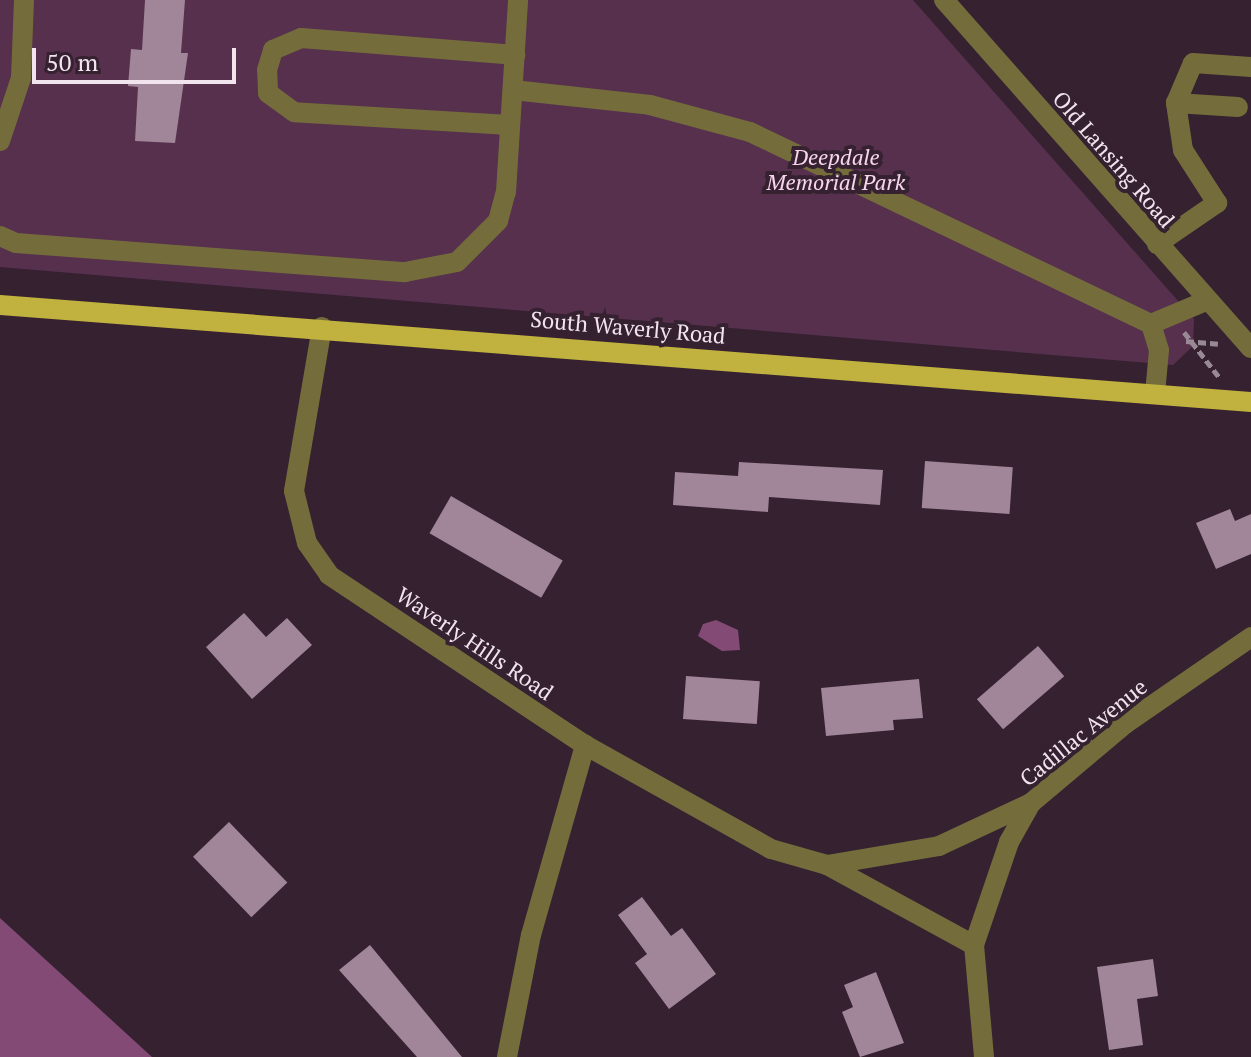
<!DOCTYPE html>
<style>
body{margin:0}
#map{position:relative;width:1251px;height:1057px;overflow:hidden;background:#352130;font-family:"PT Serif",serif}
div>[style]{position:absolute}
.green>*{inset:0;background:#57304e}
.water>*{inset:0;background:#834a75}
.building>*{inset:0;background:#a08698;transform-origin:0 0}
.path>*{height:5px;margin-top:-2.5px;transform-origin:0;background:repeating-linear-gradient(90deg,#998895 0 8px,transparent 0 12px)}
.minor>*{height:20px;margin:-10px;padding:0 10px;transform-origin:10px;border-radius:10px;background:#746d3b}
.major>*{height:20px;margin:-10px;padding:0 10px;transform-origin:10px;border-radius:10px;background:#c1b13e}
span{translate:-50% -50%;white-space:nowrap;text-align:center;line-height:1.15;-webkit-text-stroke:8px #352130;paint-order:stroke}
.park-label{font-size:22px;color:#f9d6ef;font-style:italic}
.street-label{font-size:22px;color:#f2e4ee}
.scale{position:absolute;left:32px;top:48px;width:204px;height:36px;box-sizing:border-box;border:4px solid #f2e4ee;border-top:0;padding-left:10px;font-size:24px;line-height:28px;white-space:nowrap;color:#f2e4ee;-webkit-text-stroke:6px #352130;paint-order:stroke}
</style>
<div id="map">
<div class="green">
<div style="clip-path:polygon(0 0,913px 0,1194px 319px,1193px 346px,1173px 365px,0 267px)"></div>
</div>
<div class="water">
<div style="clip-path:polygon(716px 620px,738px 630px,740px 650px,722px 651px,698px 636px,703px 624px)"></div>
<div style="clip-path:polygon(0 918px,152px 1057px,0 1057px)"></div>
</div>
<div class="building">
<div style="clip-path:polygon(145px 0,185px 0,181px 53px,188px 53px,175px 143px,135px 141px,138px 87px,128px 86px,131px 49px,142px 50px)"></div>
<div style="left:925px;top:461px;width:88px;height:47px;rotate:4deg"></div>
<div style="clip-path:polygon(739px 462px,883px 470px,880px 505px,769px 497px,768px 512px,673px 505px,675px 472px,738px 476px)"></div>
<div style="left:451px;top:496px;width:129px;height:43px;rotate:30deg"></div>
<div style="clip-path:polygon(1230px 509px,1235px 521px,1251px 514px,1251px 554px,1216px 569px,1196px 523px)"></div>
<div style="clip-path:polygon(244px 613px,266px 637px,287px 618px,312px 645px,252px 699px,206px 647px)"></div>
<div style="left:1038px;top:646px;width:40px;height:81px;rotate:49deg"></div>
<div style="left:686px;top:676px;width:74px;height:43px;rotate:4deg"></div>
<div style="clip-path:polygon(919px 679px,923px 718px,893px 720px,894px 730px,826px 736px,821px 688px)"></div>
<div style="left:229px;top:822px;width:84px;height:50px;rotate:46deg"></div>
<div style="clip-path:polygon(642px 897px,671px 936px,682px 928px,716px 974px,669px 1009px,635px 963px,647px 954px,618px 915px)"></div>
<div style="clip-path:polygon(370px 945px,462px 1057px,417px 1057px,339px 970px)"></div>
<div style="clip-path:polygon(1153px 959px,1158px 996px,1137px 999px,1143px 1045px,1109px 1050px,1097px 967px)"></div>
<div style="clip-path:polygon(876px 972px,904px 1043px,860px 1057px,842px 1012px,853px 1007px,844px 985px)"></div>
</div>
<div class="path">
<div style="left:1184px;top:332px;width:57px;rotate:52.1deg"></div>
<div style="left:1186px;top:341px;width:32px;rotate:5deg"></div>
</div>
<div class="minor">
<div style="left:944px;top:0;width:464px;rotate:48.6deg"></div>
<div style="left:513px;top:90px;width:138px;rotate:6.2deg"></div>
<div style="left:650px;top:105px;width:104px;rotate:15.1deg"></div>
<div style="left:750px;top:132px;width:445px;rotate:25.6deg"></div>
<div style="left:1151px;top:324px;width:60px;rotate:-22.7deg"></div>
<div style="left:1176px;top:103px;width:62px;rotate:3.7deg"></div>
<div style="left:510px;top:125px;width:216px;rotate:-176.6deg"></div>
<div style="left:294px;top:112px;width:32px;rotate:-144deg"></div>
<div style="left:268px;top:93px;width:23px;rotate:-92deg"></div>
<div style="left:267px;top:70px;width:21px;rotate:-73deg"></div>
<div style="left:273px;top:50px;width:30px;rotate:-23deg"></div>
<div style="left:301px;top:38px;width:215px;rotate:4.5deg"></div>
<div style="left:0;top:141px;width:66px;rotate:-71.6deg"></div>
<div style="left:21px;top:78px;width:78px;rotate:-87.8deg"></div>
<div style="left:0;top:236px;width:17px;rotate:24deg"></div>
<div style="left:16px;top:243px;width:390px;rotate:4.3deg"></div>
<div style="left:405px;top:272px;width:53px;rotate:-10.9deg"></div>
<div style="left:457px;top:262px;width:58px;rotate:-45deg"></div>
<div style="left:498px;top:221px;width:30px;rotate:-75deg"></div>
<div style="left:506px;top:192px;width:192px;rotate:-86.4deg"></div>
<div style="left:1157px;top:244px;width:73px;rotate:-34.3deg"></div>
<div style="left:1217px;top:203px;width:63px;rotate:-122.7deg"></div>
<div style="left:1183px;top:150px;width:48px;rotate:-98.5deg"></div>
<div style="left:1176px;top:103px;width:43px;rotate:-67deg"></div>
<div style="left:1193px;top:63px;width:58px;rotate:3.9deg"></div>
<div style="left:1151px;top:324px;width:27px;rotate:73deg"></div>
<div style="left:1159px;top:350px;width:44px;rotate:95.2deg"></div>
<div style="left:322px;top:327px;width:166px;rotate:99.7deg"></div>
<div style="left:294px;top:491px;width:54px;rotate:76deg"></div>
<div style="left:307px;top:543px;width:39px;rotate:55deg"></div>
<div style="left:329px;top:575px;width:307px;rotate:33.6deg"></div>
<div style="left:585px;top:745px;width:213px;rotate:29.2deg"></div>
<div style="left:771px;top:849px;width:58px;rotate:15.9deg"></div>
<div style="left:827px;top:865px;width:167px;rotate:28.6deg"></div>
<div style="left:827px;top:865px;width:114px;rotate:-9.6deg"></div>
<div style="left:939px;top:846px;width:102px;rotate:-25.1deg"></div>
<div style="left:507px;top:1057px;width:124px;rotate:-78.9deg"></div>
<div style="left:531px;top:935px;width:198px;rotate:-74.1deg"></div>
<div style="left:984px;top:1057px;width:112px;rotate:-95.1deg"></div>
<div style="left:974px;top:945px;width:109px;rotate:-71.2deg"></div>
<div style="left:1009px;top:842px;width:45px;rotate:-60.6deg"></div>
<div style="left:1031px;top:803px;width:123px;rotate:-40deg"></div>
<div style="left:1125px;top:724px;width:153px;rotate:-34.6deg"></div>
</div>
<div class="major">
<div style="left:0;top:305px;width:1255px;rotate:4.43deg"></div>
</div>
<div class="park-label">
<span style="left:836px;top:169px">Deepdale<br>Memorial Park</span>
</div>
<div class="street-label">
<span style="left:1114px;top:159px;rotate:49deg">Old Lansing Road</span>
<span style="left:628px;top:327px;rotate:5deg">South Waverly Road</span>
<span style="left:475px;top:643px;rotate:34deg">Waverly Hills Road</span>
<span style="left:1083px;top:732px;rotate:-39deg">Cadillac Avenue</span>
</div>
<div class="scale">50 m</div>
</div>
